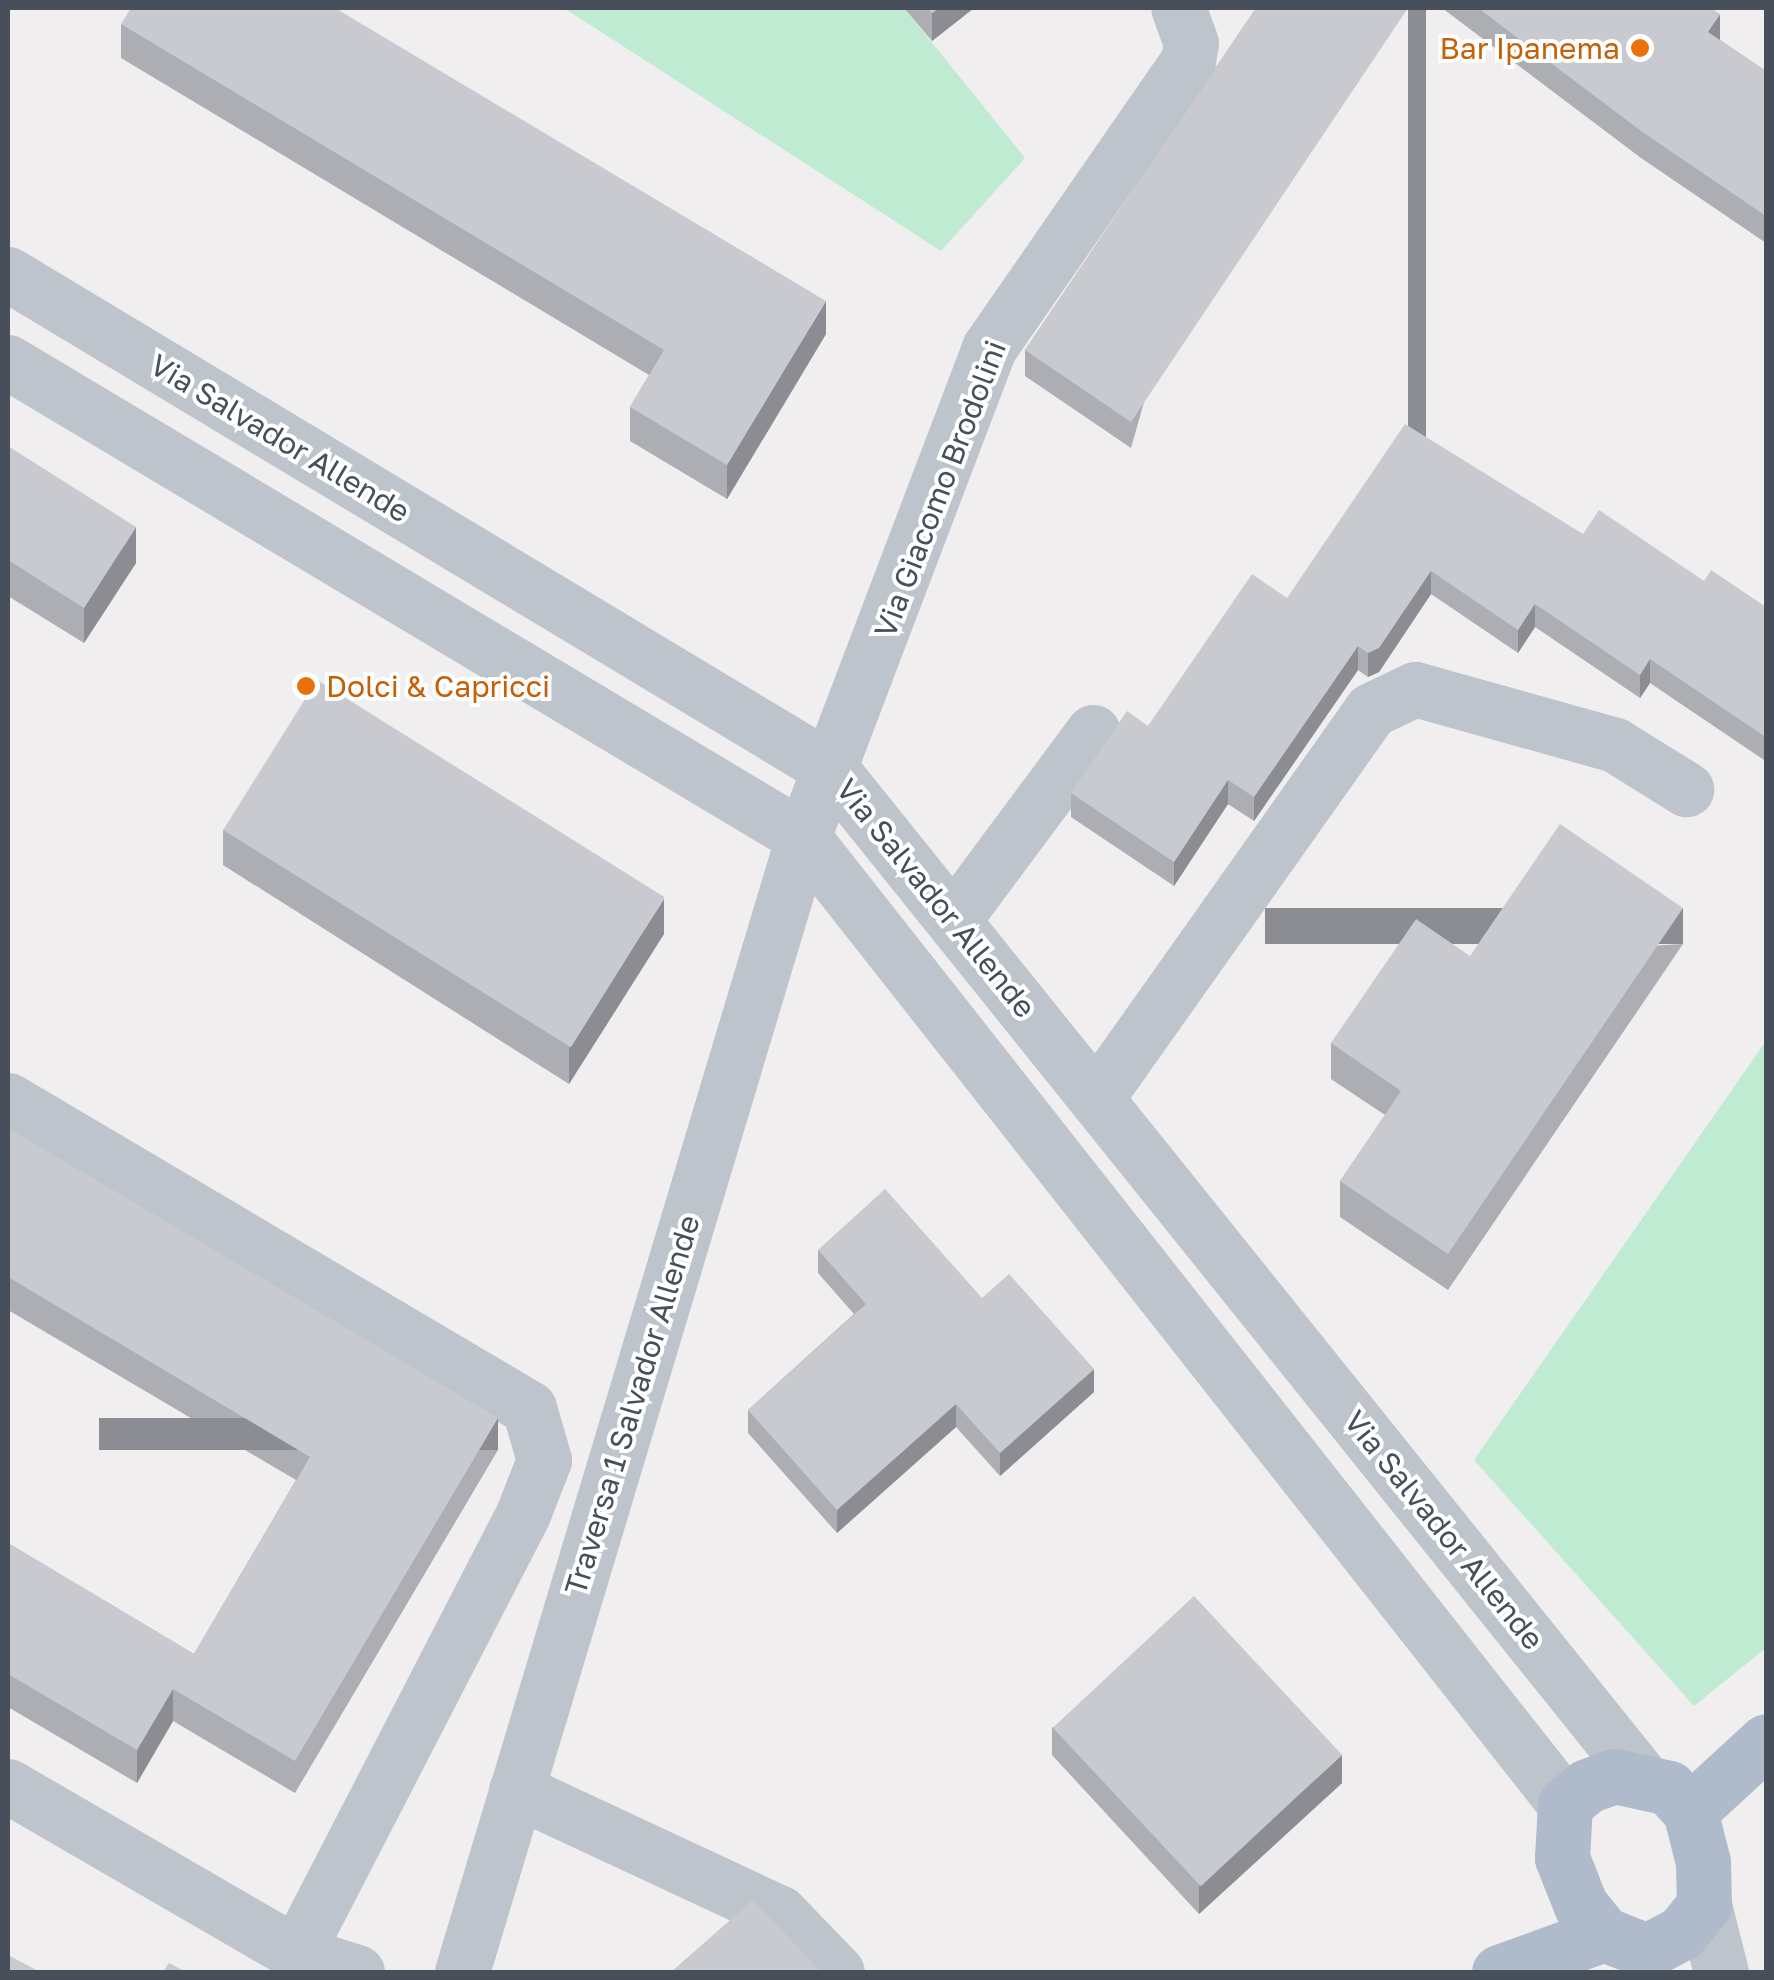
<!DOCTYPE html>
<style>
body{margin:0}
#map{position:relative;width:1774px;height:1980px;overflow:hidden;background:#f0eeee;font-family:"Golos Text",sans-serif}
div>[style]{position:absolute}
.green>*{inset:0;background:#bfebd3}
.minor>*{height:55px;margin:-27.5px;padding:0 27.5px;transform-origin:27.5px;border-radius:27.5px;background:#bdc4cc}
.major>*{height:55px;margin:-27.5px;padding:0 27.5px;transform-origin:27.5px;border-radius:27.5px;background:#afbbcb}
.wall>*{inset:0;background:#acaeb3}
.shaded-wall>*{inset:0;background:#8c8d92;transform-origin:0 0}
.building>*{inset:0;background:#c8cad0;transform-origin:0 0}
.dots>*{width:28px;height:28px;translate:-50% -50%;box-sizing:border-box;border:5px solid #fff;border-radius:50%}
span{translate:-50% -50%;white-space:nowrap;text-align:center;line-height:1.15;-webkit-text-stroke:8px #fff;paint-order:stroke}
.food-label{font-size:30px;color:#c56008}
.right{translate:-100% -50%;text-align:right}
.left{translate:0 -50%;text-align:left}
.street-label{font-size:30px;color:#47505a}
.frame{position:absolute;inset:0;border:10px solid #47505a;pointer-events:none}
</style>
<div id="map">
<div class="green">
<div style="clip-path:polygon(564px 8px,904px 8px,1025px 158px,941px 251px)"></div>
<div style="clip-path:polygon(1766px 1041px,1766px 1648px,1694px 1706px,1474px 1460px)"></div>
</div>
<div class="minor">
<div style="left:8px;top:274px;width:960px;rotate:31.03deg"></div>
<div style="left:831px;top:769px;width:1295px;rotate:51.21deg"></div>
<div style="left:8px;top:362px;width:926px;rotate:30.86deg"></div>
<div style="left:803px;top:837px;width:1231px;rotate:51.76deg"></div>
<div style="left:954px;top:919px;width:233px;rotate:-53.4deg"></div>
<div style="left:1097px;top:1097px;width:474px;rotate:-54.7deg"></div>
<div style="left:1371px;top:710px;width:49px;rotate:-25.5deg"></div>
<div style="left:1415px;top:689px;width:208px;rotate:15.6deg"></div>
<div style="left:1615px;top:745px;width:84px;rotate:31.8deg"></div>
<div style="left:8px;top:1100px;width:605px;rotate:30.59deg"></div>
<div style="left:529px;top:1408px;width:54px;rotate:73.9deg"></div>
<div style="left:544px;top:1460px;width:58px;rotate:111.3deg"></div>
<div style="left:523px;top:1514px;width:494px;rotate:117.3deg"></div>
<div style="left:8px;top:1786px;width:333px;rotate:30.1deg"></div>
<div style="left:296px;top:1953px;width:64px;rotate:17.3deg"></div>
<div style="left:516px;top:1790px;width:291px;rotate:25deg"></div>
<div style="left:780px;top:1913px;width:82px;rotate:46deg"></div>
<div style="left:1704px;top:1905px;width:69px;rotate:75.8deg"></div>
<div style="left:462px;top:1972px;width:1185px;rotate:-73.28deg"></div>
<div style="left:803px;top:837px;width:523px;rotate:-69.17deg"></div>
<div style="left:989px;top:348px;width:349px;rotate:-55.3deg"></div>
<div style="left:1188px;top:61px;width:18px;rotate:-81deg"></div>
<div style="left:1191px;top:43px;width:37px;rotate:-110deg"></div>
</div>
<div class="major">
<div style="left:1614px;top:1776px;width:56px;rotate:12.3deg"></div>
<div style="left:1669px;top:1788px;width:31px;rotate:48deg"></div>
<div style="left:1690px;top:1811px;width:53px;rotate:75.7deg"></div>
<div style="left:1703px;top:1862px;width:43px;rotate:88.7deg"></div>
<div style="left:1704px;top:1905px;width:36px;rotate:129deg"></div>
<div style="left:1681px;top:1933px;width:38px;rotate:152deg"></div>
<div style="left:1647px;top:1951px;width:46px;rotate:-158.4deg"></div>
<div style="left:1604px;top:1934px;width:36px;rotate:-129deg"></div>
<div style="left:1581px;top:1906px;width:52px;rotate:-111.6deg"></div>
<div style="left:1562px;top:1858px;width:54px;rotate:-86.8deg"></div>
<div style="left:1565px;top:1804px;width:28px;rotate:-39deg"></div>
<div style="left:1587px;top:1786px;width:29px;rotate:-20deg"></div>
<div style="left:1690px;top:1811px;width:103px;rotate:-42.6deg"></div>
<div style="left:1499px;top:1972px;width:112px;rotate:-19.9deg"></div>
</div>
<div class="wall">
<div style="clip-path:polygon(904px 8px,974px 8px,932px 41px)"></div>
<div style="clip-path:polygon(1256px 8px,1131px 448px,1025px 376px,1025px 350px)"></div>
<div style="clip-path:polygon(1442px 8px,1711px 8px,1720px 40px,1766px 71px,1766px 243px,1641px 158px)"></div>
<div style="clip-path:polygon(121px 24px,826px 334px,727px 499px,630px 441px,630px 407px,649px 375px,121px 58px)"></div>
<div style="clip-path:polygon(8px 446px,136px 563px,84px 643px,8px 596px)"></div>
<div style="clip-path:polygon(1583px 534px,1704px 581px,1766px 607px,1766px 756px,1764px 760px,1650px 683px,1640px 698px,1535px 627px,1518px 653px,1431px 594px,1379px 672px,1368px 677px,1358px 670px,1254px 821px,1228px 804px,1174px 886px,1071px 817px,1071px 793px,1148px 726px,1287px 598px)"></div>
<div style="clip-path:polygon(223px 830px,664px 934px,569px 1084px,223px 865px)"></div>
<div style="clip-path:polygon(1683px 944px,1448px 1290px,1340px 1217px,1340px 1181px,1385px 1115px,1331px 1079px,1331px 1043px,1470px 956px)"></div>
<div style="clip-path:polygon(8px 1128px,498px 1450px,295px 1793px,173px 1721px,137px 1783px,8px 1707px,8px 1543px,194px 1654px,296px 1480px,8px 1310px)"></div>
<div style="clip-path:polygon(818px 1250px,982px 1298px,1094px 1392px,1000px 1476px,956px 1427px,837px 1533px,748px 1433px,748px 1410px,854px 1314px,818px 1273px)"></div>
<div style="clip-path:polygon(1052px 1727px,1342px 1783px,1199px 1914px,1052px 1755px)"></div>
</div>
<div class="shaded-wall">
<div style="clip-path:polygon(939px 8px,974px 8px,932px 41px,932px 13px)"></div>
<div style="left:1408px;top:8px;width:18px;height:498px"></div>
<div style="clip-path:polygon(1720px 14px,1720px 41px,1708px 32px)"></div>
<div style="clip-path:polygon(826px 301px,826px 334px,727px 499px,727px 465px)"></div>
<div style="clip-path:polygon(136px 527px,136px 563px,84px 643px,84px 608px)"></div>
<div style="clip-path:polygon(1431px 571px,1431px 594px,1379px 672px,1368px 677px,1368px 653px)"></div>
<div style="clip-path:polygon(1535px 604px,1535px 627px,1518px 653px,1518px 630px)"></div>
<div style="clip-path:polygon(1358px 646px,1358px 670px,1254px 821px,1254px 797px)"></div>
<div style="clip-path:polygon(1650px 659px,1650px 683px,1640px 698px,1640px 675px)"></div>
<div style="clip-path:polygon(1766px 733px,1766px 756px,1764px 760px,1764px 736px)"></div>
<div style="clip-path:polygon(1228px 780px,1228px 804px,1174px 886px,1174px 862px)"></div>
<div style="clip-path:polygon(664px 899px,664px 934px,569px 1084px,569px 1048px)"></div>
<div style="left:1683px;top:908px;width:36px;height:418px;rotate:90deg"></div>
<div style="clip-path:polygon(1094px 1369px,1094px 1392px,1000px 1476px,1000px 1453px)"></div>
<div style="clip-path:polygon(956px 1404px,956px 1427px,837px 1533px,837px 1510px)"></div>
<div style="left:498px;top:1418px;width:32px;height:399px;rotate:90deg"></div>
<div style="clip-path:polygon(173px 1689px,173px 1721px,137px 1783px,137px 1750px)"></div>
<div style="clip-path:polygon(1342px 1755px,1342px 1783px,1199px 1914px,1199px 1886px)"></div>
</div>
<div class="building">
<div style="clip-path:polygon(131px 8px,335px 8px,826px 301px,727px 465px,630px 407px,664px 350px,121px 24px)"></div>
<div style="clip-path:polygon(927px 8px,939px 8px,932px 13px)"></div>
<div style="clip-path:polygon(1256px 8px,1408px 8px,1131px 422px,1025px 350px)"></div>
<div style="clip-path:polygon(1478px 8px,1711px 8px,1720px 14px,1708px 32px,1766px 71px,1766px 216px,1641px 131px)"></div>
<div style="clip-path:polygon(1405px 424px,1583px 534px,1599px 510px,1704px 581px,1711px 570px,1766px 607px,1766px 733px,1764px 736px,1650px 659px,1640px 675px,1535px 604px,1518px 630px,1431px 571px,1379px 648px,1368px 653px,1358px 646px,1254px 797px,1228px 780px,1174px 862px,1071px 793px,1127px 711px,1148px 726px,1252px 574px,1287px 598px)"></div>
<div style="clip-path:polygon(8px 446px,136px 527px,84px 608px,8px 560px)"></div>
<div style="left:317px;top:680px;width:410px;height:177px;rotate:32deg"></div>
<div style="clip-path:polygon(1560px 824px,1683px 908px,1448px 1254px,1340px 1181px,1401px 1091px,1331px 1043px,1416px 919px,1470px 956px)"></div>
<div style="clip-path:polygon(8px 1128px,498px 1418px,295px 1761px,173px 1689px,137px 1750px,8px 1674px,8px 1543px,194px 1654px,310px 1457px,8px 1277px)"></div>
<div style="clip-path:polygon(885px 1189px,982px 1298px,1009px 1274px,1094px 1369px,1000px 1453px,956px 1404px,837px 1510px,748px 1410px,866px 1304px,818px 1250px)"></div>
<div style="left:1194px;top:1596px;width:217px;height:193px;rotate:47deg"></div>
<div style="clip-path:polygon(753px 1900px,821px 1972px,671px 1972px)"></div>
<div style="clip-path:polygon(8px 1955px,40px 1972px,8px 1972px)"></div>
<div style="clip-path:polygon(169px 1963px,186px 1972px,163px 1972px)"></div>
</div>
<div class="dots">
<div style="left:1640px;top:48px;background:#e8710a"></div>
<div style="left:306px;top:686px;background:#e8710a"></div>
</div>
<div class="food-label">
<span class="right" style="left:1620px;top:48px">Bar Ipanema</span>
<span class="left" style="left:326px;top:686px">Dolci &amp; Capricci</span>
</div>
<div class="street-label">
<span style="left:280px;top:438px;rotate:31deg">Via Salvador Allende</span>
<span style="left:940px;top:489px;rotate:-69deg">Via Giacomo Brodolini</span>
<span style="left:936px;top:898px;rotate:51deg">Via Salvador Allende</span>
<span style="left:632px;top:1405px;rotate:-73deg">Traversa 1 Salvador Allende</span>
<span style="left:1444px;top:1530px;rotate:51deg">Via Salvador Allende</span>
</div>
<div class="frame"></div>
</div>
